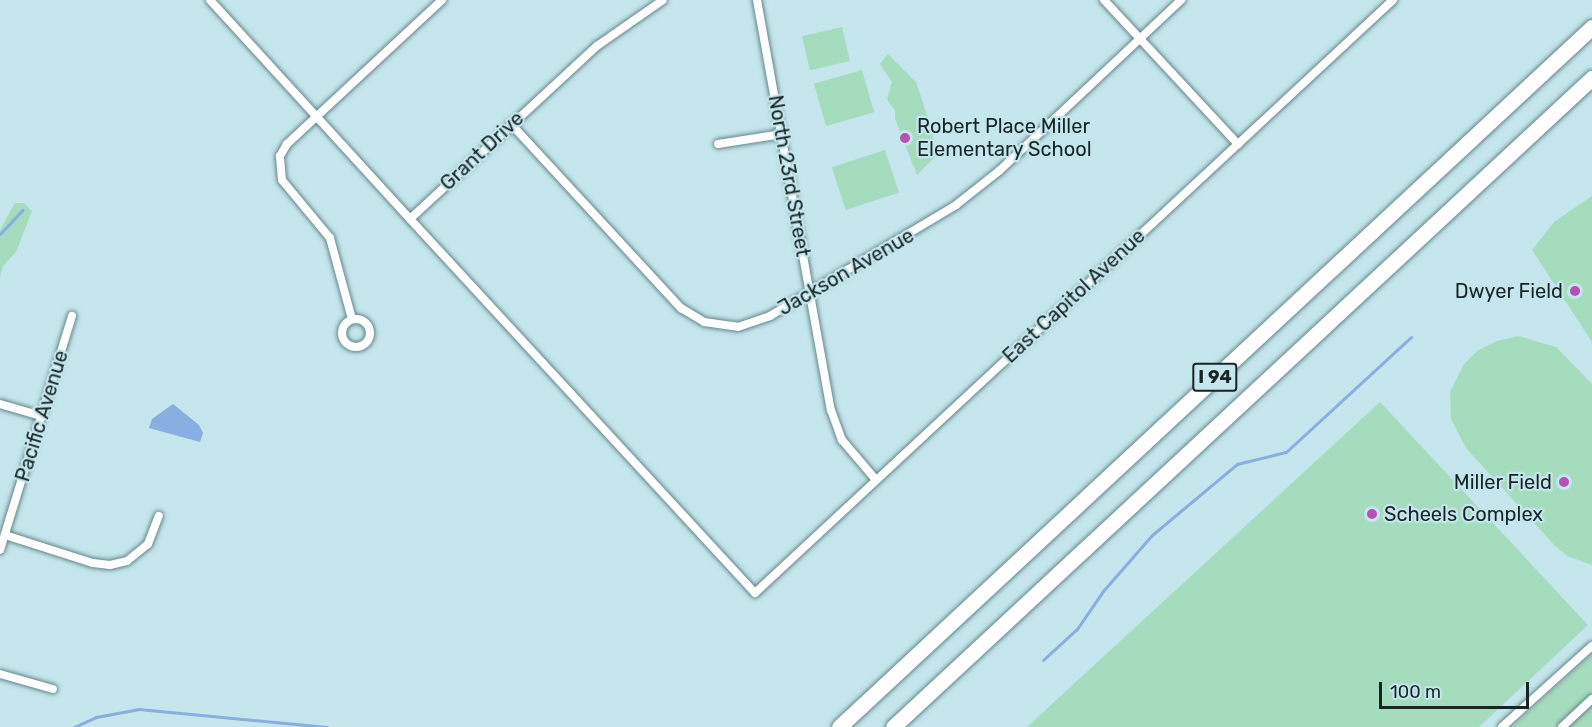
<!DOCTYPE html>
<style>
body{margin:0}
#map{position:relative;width:1592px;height:727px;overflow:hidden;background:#c4e6ec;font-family:Rubik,sans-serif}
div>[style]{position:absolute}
.green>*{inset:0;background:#a5dcbe;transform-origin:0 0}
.water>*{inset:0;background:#88aee2}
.stream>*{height:3px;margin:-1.5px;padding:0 1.5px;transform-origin:1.5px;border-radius:1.5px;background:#88aee2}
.roads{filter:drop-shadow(0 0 2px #66868b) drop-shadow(0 0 2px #66868b)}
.minor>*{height:8px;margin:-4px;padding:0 4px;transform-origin:4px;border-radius:4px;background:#fff}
.minor>.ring{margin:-4px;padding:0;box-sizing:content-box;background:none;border:8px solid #fff;border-radius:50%}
.motorway>*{height:15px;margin:-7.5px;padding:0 7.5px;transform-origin:7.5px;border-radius:7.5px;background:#fff}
.dots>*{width:16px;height:16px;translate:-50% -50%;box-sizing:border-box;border:3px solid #c4e6ec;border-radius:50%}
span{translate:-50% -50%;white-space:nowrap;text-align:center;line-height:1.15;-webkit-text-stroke:4.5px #c4e6ec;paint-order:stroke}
.shield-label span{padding:2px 4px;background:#c4e6ec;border:2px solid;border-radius:4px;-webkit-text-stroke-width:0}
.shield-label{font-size:18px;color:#182527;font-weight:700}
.poi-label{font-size:20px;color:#182527}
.left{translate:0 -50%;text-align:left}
.right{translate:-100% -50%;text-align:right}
.street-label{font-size:20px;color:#182527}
.scale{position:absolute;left:1379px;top:682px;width:150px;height:27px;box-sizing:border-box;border:3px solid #182527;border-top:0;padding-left:8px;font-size:18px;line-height:21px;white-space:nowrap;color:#182527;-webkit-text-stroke:4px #c4e6ec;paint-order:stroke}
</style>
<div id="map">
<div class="green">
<div style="left:842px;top:27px;width:35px;height:41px;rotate:77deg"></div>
<div style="clip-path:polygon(888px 54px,916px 82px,930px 124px,937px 155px,917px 175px,895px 119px,895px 110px,887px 100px,892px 82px,880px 64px)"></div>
<div style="left:862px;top:70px;width:44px;height:50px;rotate:74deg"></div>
<div style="left:885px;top:150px;width:45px;height:56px;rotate:72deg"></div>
<div style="clip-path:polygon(1592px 196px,1592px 342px,1532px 250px,1554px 222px)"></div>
<div style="clip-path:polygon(15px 203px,24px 203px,32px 211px,16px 252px,3px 266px,0 277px,0 230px)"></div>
<div style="clip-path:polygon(1518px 336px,1556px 347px,1592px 384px,1592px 565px,1567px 556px,1555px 546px,1466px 448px,1451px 419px,1450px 392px,1464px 364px,1477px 351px,1497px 341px)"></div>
<div style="clip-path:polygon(1380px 402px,1588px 625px,1479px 727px,1027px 727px)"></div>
<div style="clip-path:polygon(1592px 654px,1592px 727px,1512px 727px)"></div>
</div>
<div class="water">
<div style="clip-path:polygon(173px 404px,199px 425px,203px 433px,200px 442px,149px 428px,152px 419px)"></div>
</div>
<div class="stream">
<div style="left:0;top:234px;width:33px;rotate:-47deg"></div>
<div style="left:1043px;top:660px;width:46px;rotate:-42.4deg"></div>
<div style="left:1077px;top:629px;width:46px;rotate:-55.6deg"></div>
<div style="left:1103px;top:591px;width:74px;rotate:-48.8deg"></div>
<div style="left:1152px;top:535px;width:111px;rotate:-39.9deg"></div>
<div style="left:1237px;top:464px;width:50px;rotate:-13.8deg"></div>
<div style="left:1286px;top:452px;width:170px;rotate:-42.6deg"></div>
<div style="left:74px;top:727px;width:24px;rotate:-24deg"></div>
<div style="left:96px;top:717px;width:44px;rotate:-10.5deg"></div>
<div style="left:139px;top:709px;width:189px;rotate:5.5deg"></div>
</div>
<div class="roads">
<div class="minor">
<div style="left:210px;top:0;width:297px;rotate:47.6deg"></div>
<div style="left:410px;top:219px;width:255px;rotate:-42.8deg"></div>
<div style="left:597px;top:46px;width:80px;rotate:-34.9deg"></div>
<div style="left:757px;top:0;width:417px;rotate:79.8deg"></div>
<div style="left:831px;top:410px;width:32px;rotate:70deg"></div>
<div style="left:842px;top:440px;width:52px;rotate:49.6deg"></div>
<div style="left:1104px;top:0;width:197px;rotate:47.1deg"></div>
<div style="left:511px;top:124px;width:251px;rotate:47.3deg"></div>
<div style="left:681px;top:308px;width:27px;rotate:31deg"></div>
<div style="left:704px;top:322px;width:34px;rotate:8deg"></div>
<div style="left:738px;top:327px;width:34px;rotate:-19deg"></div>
<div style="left:770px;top:316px;width:217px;rotate:-30.8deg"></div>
<div style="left:956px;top:205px;width:55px;rotate:-38.3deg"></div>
<div style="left:999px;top:171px;width:250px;rotate:-43.2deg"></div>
<div style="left:718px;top:144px;width:65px;rotate:-8.9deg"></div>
<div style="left:410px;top:219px;width:509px;rotate:47.31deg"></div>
<div style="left:755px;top:593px;width:871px;rotate:-42.91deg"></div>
<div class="ring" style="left:342px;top:319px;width:20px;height:20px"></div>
<div style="left:352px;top:319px;width:84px;rotate:-105.2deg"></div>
<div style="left:330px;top:238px;width:75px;rotate:-129.6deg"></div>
<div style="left:282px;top:180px;width:24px;rotate:-95deg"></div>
<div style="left:280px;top:156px;width:14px;rotate:-60deg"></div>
<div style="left:287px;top:144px;width:212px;rotate:-42.9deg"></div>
<div style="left:0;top:404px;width:43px;rotate:16.3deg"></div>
<div style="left:5px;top:535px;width:92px;rotate:17.7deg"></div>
<div style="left:93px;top:563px;width:17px;rotate:7deg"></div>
<div style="left:110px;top:565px;width:17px;rotate:-13deg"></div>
<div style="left:127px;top:561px;width:27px;rotate:-39deg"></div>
<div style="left:148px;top:544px;width:30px;rotate:-69deg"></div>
<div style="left:0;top:550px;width:245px;rotate:-72.9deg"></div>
<div style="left:0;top:674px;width:55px;rotate:15.8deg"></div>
<div style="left:1502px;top:727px;width:121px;rotate:-42deg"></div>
<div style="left:1562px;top:727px;width:41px;rotate:-43deg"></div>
</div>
<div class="motorway">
<div style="left:839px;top:727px;width:1028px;rotate:-42.91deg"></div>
<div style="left:893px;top:727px;width:954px;rotate:-42.88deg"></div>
</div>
</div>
<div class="dots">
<div style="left:905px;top:138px;background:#b550b5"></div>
<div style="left:1575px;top:291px;background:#b550b5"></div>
<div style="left:1564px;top:482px;background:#b550b5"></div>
<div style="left:1372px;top:514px;background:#b550b5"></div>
</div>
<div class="shield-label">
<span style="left:1215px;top:377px">I 94</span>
</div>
<div class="poi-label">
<span class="left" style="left:917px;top:138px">Robert Place Miller<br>Elementary School</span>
<span class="right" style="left:1563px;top:291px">Dwyer Field</span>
<span class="right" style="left:1552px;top:482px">Miller Field</span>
<span class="left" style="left:1384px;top:514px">Scheels Complex</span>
</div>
<div class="street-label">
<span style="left:482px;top:151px;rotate:-43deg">Grant Drive</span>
<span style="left:789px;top:176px;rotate:80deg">North 23rd Street</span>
<span style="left:846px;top:272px;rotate:-30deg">Jackson Avenue</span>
<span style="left:1074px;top:296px;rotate:-43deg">East Capitol Avenue</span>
<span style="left:42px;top:416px;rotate:-73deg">Pacific Avenue</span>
</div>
<div class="scale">100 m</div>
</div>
